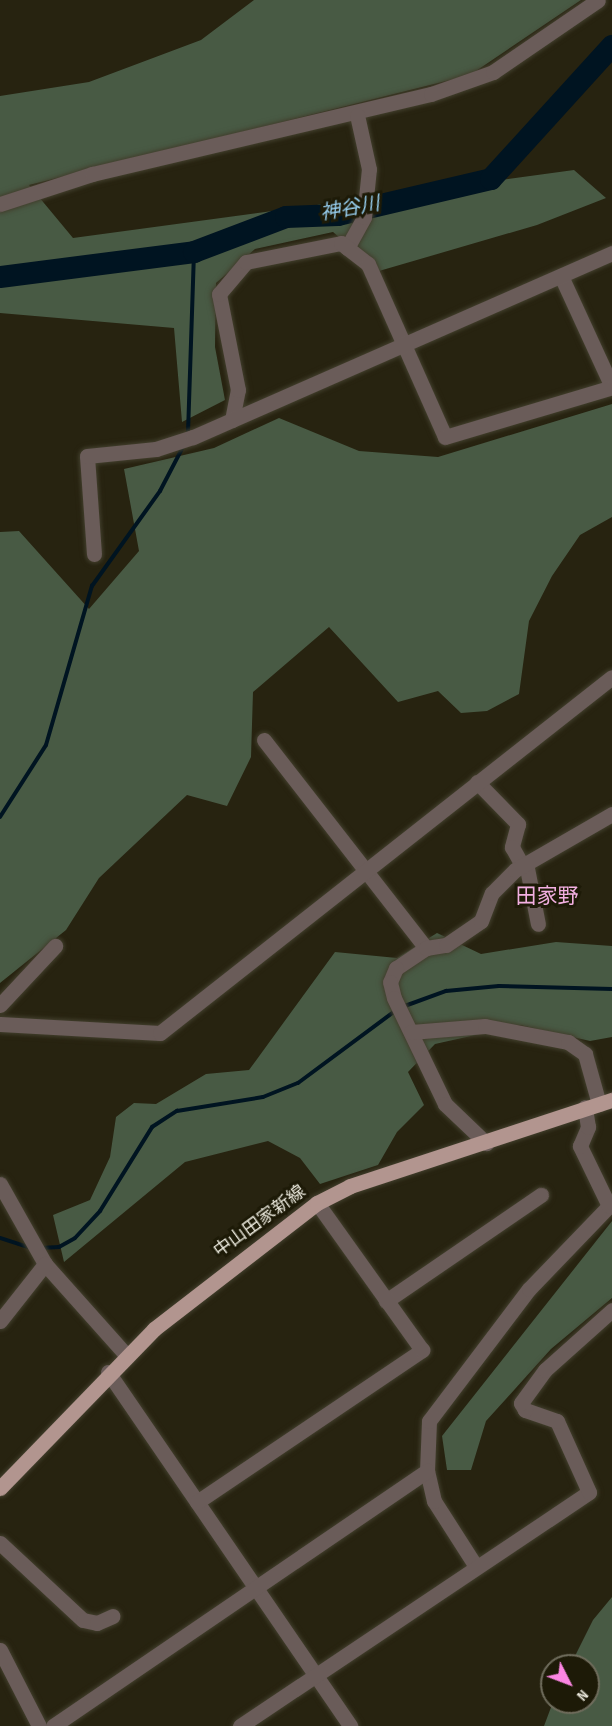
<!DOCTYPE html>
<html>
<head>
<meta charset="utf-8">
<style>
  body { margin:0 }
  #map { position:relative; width:612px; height:1726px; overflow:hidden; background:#272310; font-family:"Sofia Sans Condensed","Noto Sans JP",sans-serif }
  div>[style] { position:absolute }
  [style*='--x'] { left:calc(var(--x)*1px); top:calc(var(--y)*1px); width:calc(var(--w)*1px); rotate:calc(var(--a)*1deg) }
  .forest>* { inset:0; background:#485a44 }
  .stream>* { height:4px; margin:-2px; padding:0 2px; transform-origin:2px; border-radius:2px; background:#001421 }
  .river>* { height:22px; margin:-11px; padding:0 11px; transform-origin:11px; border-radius:11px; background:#001421 }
  .roads { filter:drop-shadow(0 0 2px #423f2d) drop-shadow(0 0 2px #423f2d) }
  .minor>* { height:15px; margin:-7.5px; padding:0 7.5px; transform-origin:7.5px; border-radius:7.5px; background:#6a5c59 }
  .major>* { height:15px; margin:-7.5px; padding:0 7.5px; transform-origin:7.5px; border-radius:7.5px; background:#b2958f }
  span { translate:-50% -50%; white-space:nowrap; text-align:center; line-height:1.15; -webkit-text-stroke:6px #1d1a07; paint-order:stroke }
  .street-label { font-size:18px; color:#eae8dc }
  .water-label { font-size:20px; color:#95ccec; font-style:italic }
  .quarter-label { font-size:21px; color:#f2afe1 }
  .north { position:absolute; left:540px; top:1654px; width:60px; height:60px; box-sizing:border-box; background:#1d1a07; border:2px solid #6f6c5c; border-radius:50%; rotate:132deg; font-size:16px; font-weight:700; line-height:24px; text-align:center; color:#eae8dc }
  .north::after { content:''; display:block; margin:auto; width:21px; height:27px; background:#fc86e3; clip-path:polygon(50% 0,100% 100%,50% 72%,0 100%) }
</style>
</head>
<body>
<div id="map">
  <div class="forest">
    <i style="clip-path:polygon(254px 0,581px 0,470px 75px,29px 185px,73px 238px,574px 170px,606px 198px,537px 225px,379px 271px,333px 232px,255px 249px,216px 283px,215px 347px,225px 400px,182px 422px,174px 328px,0 313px,0 96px,89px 82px,201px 40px)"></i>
    <i style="clip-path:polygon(612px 404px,612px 517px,580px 535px,552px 576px,529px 621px,519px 694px,487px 711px,461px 713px,438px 691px,398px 702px,329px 627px,253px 692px,251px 757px,227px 806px,187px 795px,99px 878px,66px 930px,0 983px,0 532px,19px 531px,89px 609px,139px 551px,124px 469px,214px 448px,279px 418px,359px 451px,438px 457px)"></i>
    <i style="clip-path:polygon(437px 933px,481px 954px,556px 942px,612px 946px,612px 1037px,590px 1041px,520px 1025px,435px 1044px,408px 1072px,424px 1105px,397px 1132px,378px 1165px,320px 1184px,300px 1158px,268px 1141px,185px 1162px,64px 1262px,53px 1215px,90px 1200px,110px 1157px,116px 1117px,134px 1103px,156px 1104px,206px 1074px,249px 1070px,335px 952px,397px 958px)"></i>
    <i style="clip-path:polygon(612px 1221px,612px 1298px,551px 1349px,486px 1421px,471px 1470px,447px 1470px,442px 1436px)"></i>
    <i style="clip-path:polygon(612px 1597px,612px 1726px,544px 1726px,553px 1702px,588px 1702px,588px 1666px,570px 1666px,593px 1620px)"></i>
  </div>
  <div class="stream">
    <i style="--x:188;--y:433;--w:181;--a:-88.1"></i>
    <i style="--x:0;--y:817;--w:85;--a:-57.4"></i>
    <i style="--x:46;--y:745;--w:166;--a:-73.9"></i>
    <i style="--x:92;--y:586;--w:117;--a:-54.4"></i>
    <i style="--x:160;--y:491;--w:54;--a:-62.5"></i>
    <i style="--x:402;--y:1007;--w:47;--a:-20"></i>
    <i style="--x:446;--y:991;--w:53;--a:-5.4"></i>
    <i style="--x:499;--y:986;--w:113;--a:1.5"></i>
    <i style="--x:0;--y:1238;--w:33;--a:18"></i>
    <i style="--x:41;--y:1248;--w:18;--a:-3"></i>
    <i style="--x:59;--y:1247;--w:18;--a:-29"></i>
    <i style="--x:75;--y:1238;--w:37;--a:-47"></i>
    <i style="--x:100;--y:1211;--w:99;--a:-58.2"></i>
    <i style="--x:152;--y:1127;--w:30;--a:-33"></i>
    <i style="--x:177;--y:1111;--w:87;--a:-9.2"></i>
    <i style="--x:263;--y:1097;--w:38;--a:-22"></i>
    <i style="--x:298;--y:1083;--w:121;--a:-36.6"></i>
  </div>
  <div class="river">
    <i style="--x:0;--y:277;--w:196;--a:-7.3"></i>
    <i style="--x:194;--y:252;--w:98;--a:-20.8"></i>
    <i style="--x:286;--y:217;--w:52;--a:-2.2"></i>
    <i style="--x:338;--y:215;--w:157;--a:-13.2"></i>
    <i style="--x:491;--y:179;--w:180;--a:-47.7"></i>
  </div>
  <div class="roads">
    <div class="minor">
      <i style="--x:0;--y:204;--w:97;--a:-18.1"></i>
      <i style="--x:92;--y:174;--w:348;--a:-13.3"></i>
      <i style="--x:431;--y:94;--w:66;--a:-19.5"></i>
      <i style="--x:493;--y:72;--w:127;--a:-34.4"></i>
      <i style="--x:347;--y:248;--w:35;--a:-61"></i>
      <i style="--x:364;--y:217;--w:48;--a:-84.1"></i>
      <i style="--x:369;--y:169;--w:55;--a:-102.5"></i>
      <i style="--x:561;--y:276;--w:122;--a:65.3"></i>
      <i style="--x:232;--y:420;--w:31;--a:-79"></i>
      <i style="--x:238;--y:390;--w:98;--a:-101.2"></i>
      <i style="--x:219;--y:294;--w:42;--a:-49.8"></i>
      <i style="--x:246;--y:262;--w:97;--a:-11.3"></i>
      <i style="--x:341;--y:243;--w:34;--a:38"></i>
      <i style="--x:368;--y:264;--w:189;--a:66"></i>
      <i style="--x:445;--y:437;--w:171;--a:-16.6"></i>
      <i style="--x:94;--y:554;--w:98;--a:-94.1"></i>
      <i style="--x:87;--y:456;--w:69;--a:-5.8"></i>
      <i style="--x:156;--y:449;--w:39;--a:-18"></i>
      <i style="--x:193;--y:437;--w:458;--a:-23.7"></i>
      <i style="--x:264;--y:740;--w:264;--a:52.1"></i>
      <i style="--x:426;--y:948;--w:36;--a:146"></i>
      <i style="--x:396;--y:968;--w:15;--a:113"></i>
      <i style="--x:390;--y:982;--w:16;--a:76"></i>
      <i style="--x:394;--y:998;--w:118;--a:64.3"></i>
      <i style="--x:445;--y:1104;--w:57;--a:43.6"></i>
      <i style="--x:477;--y:782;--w:59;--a:45.7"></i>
      <i style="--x:518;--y:824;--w:24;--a:105"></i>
      <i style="--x:512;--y:847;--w:21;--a:61"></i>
      <i style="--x:526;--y:863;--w:62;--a:78.9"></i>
      <i style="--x:426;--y:948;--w:20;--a:-9"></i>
      <i style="--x:446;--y:945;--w:42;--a:-34.4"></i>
      <i style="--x:481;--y:921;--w:30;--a:-69"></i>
      <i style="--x:492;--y:893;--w:33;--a:-45"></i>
      <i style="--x:515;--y:870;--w:112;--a:-30"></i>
      <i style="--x:0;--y:1005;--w:81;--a:-47"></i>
      <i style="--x:0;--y:1024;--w:160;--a:3.2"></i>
      <i style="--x:160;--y:1033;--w:575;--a:-38.22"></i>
      <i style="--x:411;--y:1032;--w:74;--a:-4.6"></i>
      <i style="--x:485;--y:1026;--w:85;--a:10.9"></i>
      <i style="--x:568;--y:1042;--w:21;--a:35"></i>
      <i style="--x:585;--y:1054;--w:52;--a:74.4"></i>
      <i style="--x:0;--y:1184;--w:92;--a:60.6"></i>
      <i style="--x:45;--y:1264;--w:122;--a:48.3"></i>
      <i style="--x:386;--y:1301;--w:188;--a:-34.4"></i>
      <i style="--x:0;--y:1321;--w:73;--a:-51.7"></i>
      <i style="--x:108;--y:1372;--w:429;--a:55.6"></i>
      <i style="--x:197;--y:1502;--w:272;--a:-34"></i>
      <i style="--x:422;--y:1350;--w:181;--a:-125.5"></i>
      <i style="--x:0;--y:1543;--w:113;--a:42.9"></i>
      <i style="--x:83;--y:1620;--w:14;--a:12"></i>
      <i style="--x:97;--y:1623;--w:17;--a:-24"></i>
      <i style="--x:475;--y:1565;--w:76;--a:-122.6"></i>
      <i style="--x:434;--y:1501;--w:31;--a:-103"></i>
      <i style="--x:427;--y:1471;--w:50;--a:-87.7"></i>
      <i style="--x:429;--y:1421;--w:166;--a:-52.9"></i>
      <i style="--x:529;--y:1289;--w:115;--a:-46.1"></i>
      <i style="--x:609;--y:1206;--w:67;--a:-115.8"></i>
      <i style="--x:580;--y:1146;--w:21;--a:-67"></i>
      <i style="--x:588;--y:1127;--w:20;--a:-99"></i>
      <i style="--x:0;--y:1650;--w:85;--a:62.8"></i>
      <i style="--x:53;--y:1726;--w:453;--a:-34.3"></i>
      <i style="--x:240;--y:1726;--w:420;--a:-33.8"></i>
      <i style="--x:589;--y:1492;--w:78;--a:-114.3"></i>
      <i style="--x:557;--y:1421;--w:34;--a:-161"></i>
      <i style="--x:525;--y:1410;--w:8;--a:-120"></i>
      <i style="--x:521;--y:1403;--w:41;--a:-54"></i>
      <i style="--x:545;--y:1370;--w:90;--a:-41.8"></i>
    </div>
    <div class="major">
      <i style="--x:0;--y:1488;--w:221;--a:-45.9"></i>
      <i style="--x:154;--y:1329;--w:206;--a:-37.7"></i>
      <i style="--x:317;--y:1203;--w:37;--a:-27"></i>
      <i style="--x:350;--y:1186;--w:276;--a:-18.2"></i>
    </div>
  </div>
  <div class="street-label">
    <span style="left:260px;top:1222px;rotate:-36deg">中山田家新線</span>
  </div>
  <div class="water-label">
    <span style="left:350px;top:209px;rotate:-10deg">神谷川</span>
  </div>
  <div class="quarter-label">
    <span style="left:547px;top:897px">田家野</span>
  </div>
  <div class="north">N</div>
</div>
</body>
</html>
